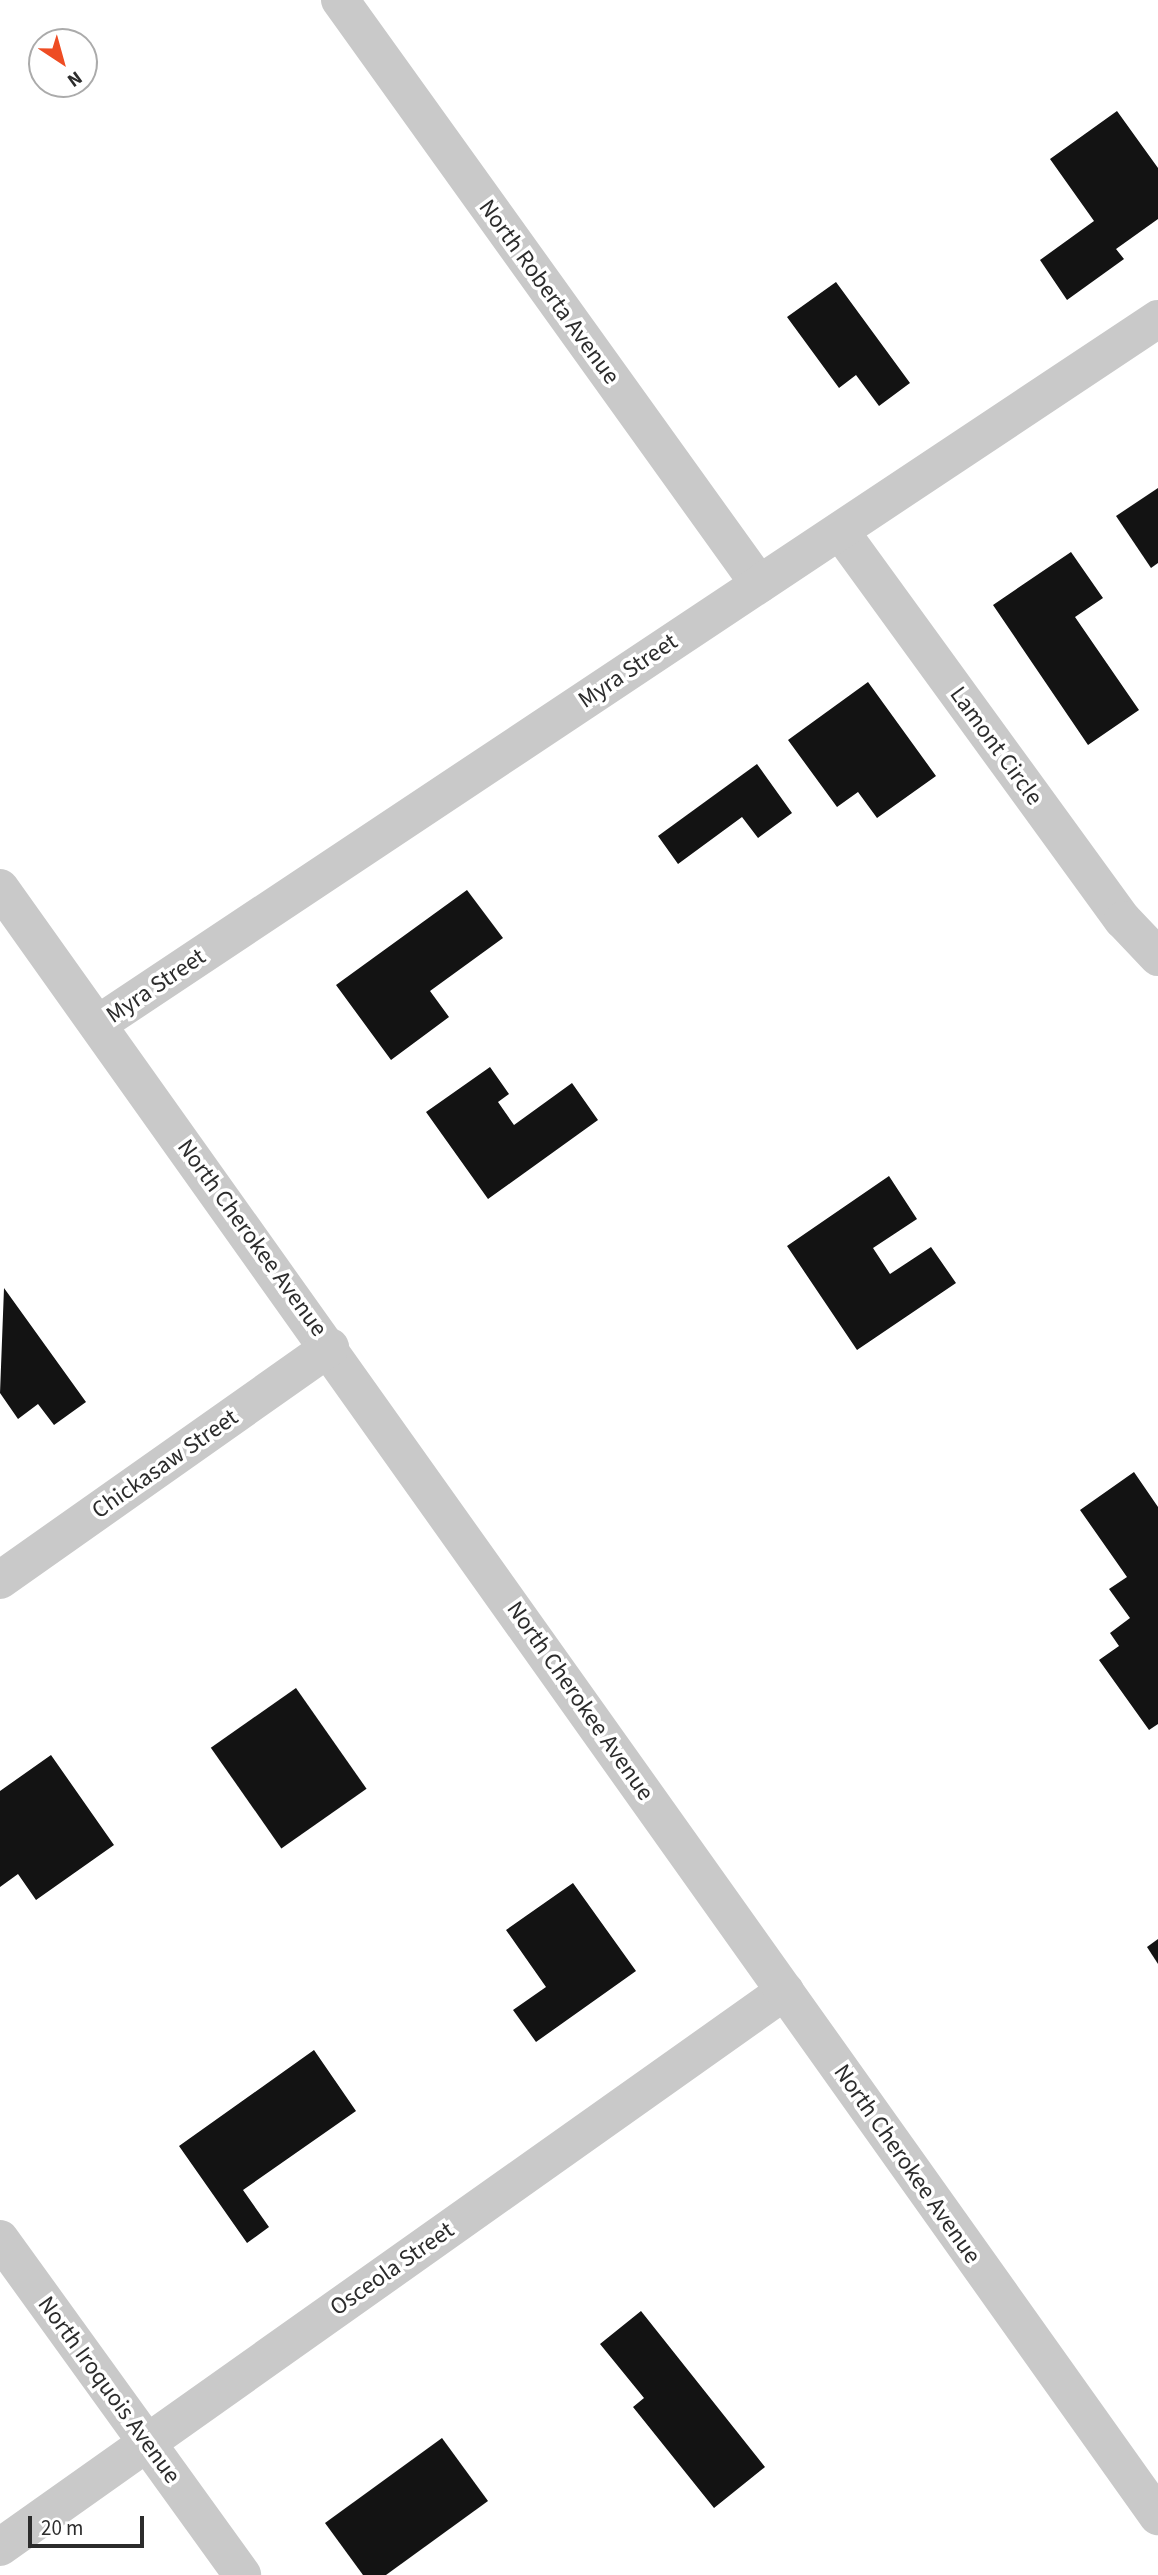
<!DOCTYPE html>
<html>
<head>
<meta charset="utf-8">
<style>
  body { margin:0 }
  #map { position:relative; width:1158px; height:2575px; overflow:hidden; background:#fff; font-family:"Source Sans 3",sans-serif }
  div>[style] { position:absolute }
  [style*='--x'] { left:calc(var(--x)*1px); top:calc(var(--y)*1px); width:calc(var(--w)*1px); rotate:calc(var(--a)*1deg) }
  .building>* { inset:0; background:#131313; transform-origin:0 0 }
  .minor>* { height:38px; margin:-19px; padding:0 19px; transform-origin:19px; border-radius:19px; background:#c9c9c9 }
  .tertiary>* { height:38px; margin:-19px; padding:0 19px; transform-origin:19px; border-radius:19px; background:#c9c9c9 }
  span { translate:-50% -50%; white-space:nowrap; text-align:center; line-height:1.15; -webkit-text-stroke:7px #fff; paint-order:stroke }
  .street-label { font-size:24px; color:#2c2c2c }
  .north { position:absolute; left:28px; top:28px; width:70px; height:70px; box-sizing:border-box; background:#fff; border:2px solid #ababab; border-radius:50%; rotate:144deg; font-size:19px; font-weight:700; line-height:28px; text-align:center; color:#2c2c2c }
  .north::after { content:''; display:block; margin:auto; width:24px; height:32px; background:#ee4c23; clip-path:polygon(50% 0,100% 100%,50% 72%,0 100%) }
  .scale { position:absolute; left:28px; top:2516px; width:116px; height:32px; box-sizing:border-box; border:4px solid #2c2c2c; border-top:0; padding-left:9px; font-size:21px; line-height:24px; white-space:nowrap; color:#2c2c2c; -webkit-text-stroke:5px #fff; paint-order:stroke }
</style>
</head>
<body>
<div id="map">
  <div class="building">
    <i style="clip-path:polygon(1117px 111px,1158px 168px,1158px 219px,1116px 249px,1124px 259px,1067px 300px,1040px 260px,1094px 221px,1050px 159px)"></i>
    <i style="clip-path:polygon(836px 282px,910px 383px,879px 406px,856px 375px,839px 388px,787px 317px)"></i>
    <i style="clip-path:polygon(1158px 488px,1158px 563px,1151px 568px,1116px 516px)"></i>
    <i style="clip-path:polygon(1071px 552px,1103px 598px,1075px 617px,1139px 710px,1088px 745px,993px 605px)"></i>
    <i style="clip-path:polygon(868px 682px,936px 776px,877px 818px,858px 792px,837px 807px,788px 740px)"></i>
    <i style="clip-path:polygon(757px 764px,792px 813px,758px 838px,742px 817px,678px 864px,658px 836px)"></i>
    <i style="clip-path:polygon(467px 890px,503px 938px,430px 991px,449px 1017px,391px 1060px,336px 985px)"></i>
    <i style="clip-path:polygon(490px 1067px,509px 1094px,498px 1102px,514px 1125px,572px 1083px,598px 1120px,488px 1199px,426px 1112px)"></i>
    <i style="clip-path:polygon(889px 1176px,917px 1219px,873px 1248px,890px 1274px,931px 1247px,956px 1283px,857px 1350px,787px 1246px)"></i>
    <i style="clip-path:polygon(4px 1288px,86px 1402px,54px 1425px,38px 1404px,18px 1419px,0 1393px)"></i>
    <i style="clip-path:polygon(1134px 1472px,1158px 1507px,1158px 1724px,1149px 1730px,1099px 1660px,1119px 1646px,1110px 1633px,1130px 1618px,1109px 1589px,1127px 1577px,1080px 1510px)"></i>
    <i style="left:296px;top:1688px;width:123px;height:104px;rotate:55deg"></i>
    <i style="clip-path:polygon(51px 1755px,114px 1845px,36px 1900px,18px 1874px,0 1887px,0 1791px)"></i>
    <i style="clip-path:polygon(573px 1883px,636px 1971px,536px 2042px,513px 2010px,546px 1987px,506px 1930px)"></i>
    <i style="clip-path:polygon(1158px 1939px,1158px 1964px,1147px 1947px)"></i>
    <i style="clip-path:polygon(314px 2050px,356px 2111px,243px 2190px,269px 2227px,247px 2243px,179px 2146px)"></i>
    <i style="clip-path:polygon(641px 2311px,765px 2467px,714px 2508px,633px 2407px,644px 2398px,600px 2344px)"></i>
    <i style="clip-path:polygon(442px 2438px,488px 2501px,386px 2575px,363px 2575px,325px 2523px)"></i>
  </div>
  <div class="minor">
    <i style="--x:340;--y:0;--w:719;--a:54.34"></i>
    <i style="--x:840;--y:531;--w:481;--a:54"></i>
    <i style="--x:1123;--y:920;--w:51;--a:46.6"></i>
    <i style="--x:98;--y:1024;--w:1273;--a:-33.63"></i>
    <i style="--x:0;--y:2239;--w:414;--a:54.2"></i>
    <i style="--x:0;--y:2547;--w:962;--a:-35.31"></i>
  </div>
  <div class="tertiary">
    <i style="--x:0;--y:888;--w:1998;--a:54.58"></i>
    <i style="--x:0;--y:1580;--w:404;--a:-35.2"></i>
  </div>
  <div class="street-label">
    <span style="left:549px;top:292px;rotate:54deg">North Roberta Avenue</span>
    <span style="left:628px;top:671px;rotate:-34deg">Myra Street</span>
    <span style="left:996px;top:746px;rotate:54deg">Lamont Circle</span>
    <span style="left:156px;top:986px;rotate:-34deg">Myra Street</span>
    <span style="left:252px;top:1238px;rotate:54deg">North Cherokee Avenue</span>
    <span style="left:165px;top:1464px;rotate:-35deg">Chickasaw Street</span>
    <span style="left:580px;top:1701px;rotate:55deg">North Cherokee Avenue</span>
    <span style="left:907px;top:2164px;rotate:55deg">North Cherokee Avenue</span>
    <span style="left:392px;top:2269px;rotate:-35deg">Osceola Street</span>
    <span style="left:109px;top:2390px;rotate:54deg">North Iroquois Avenue</span>
  </div>
  <div class="north">N</div>
  <div class="scale">20 m</div>
</div>
</body>
</html>
